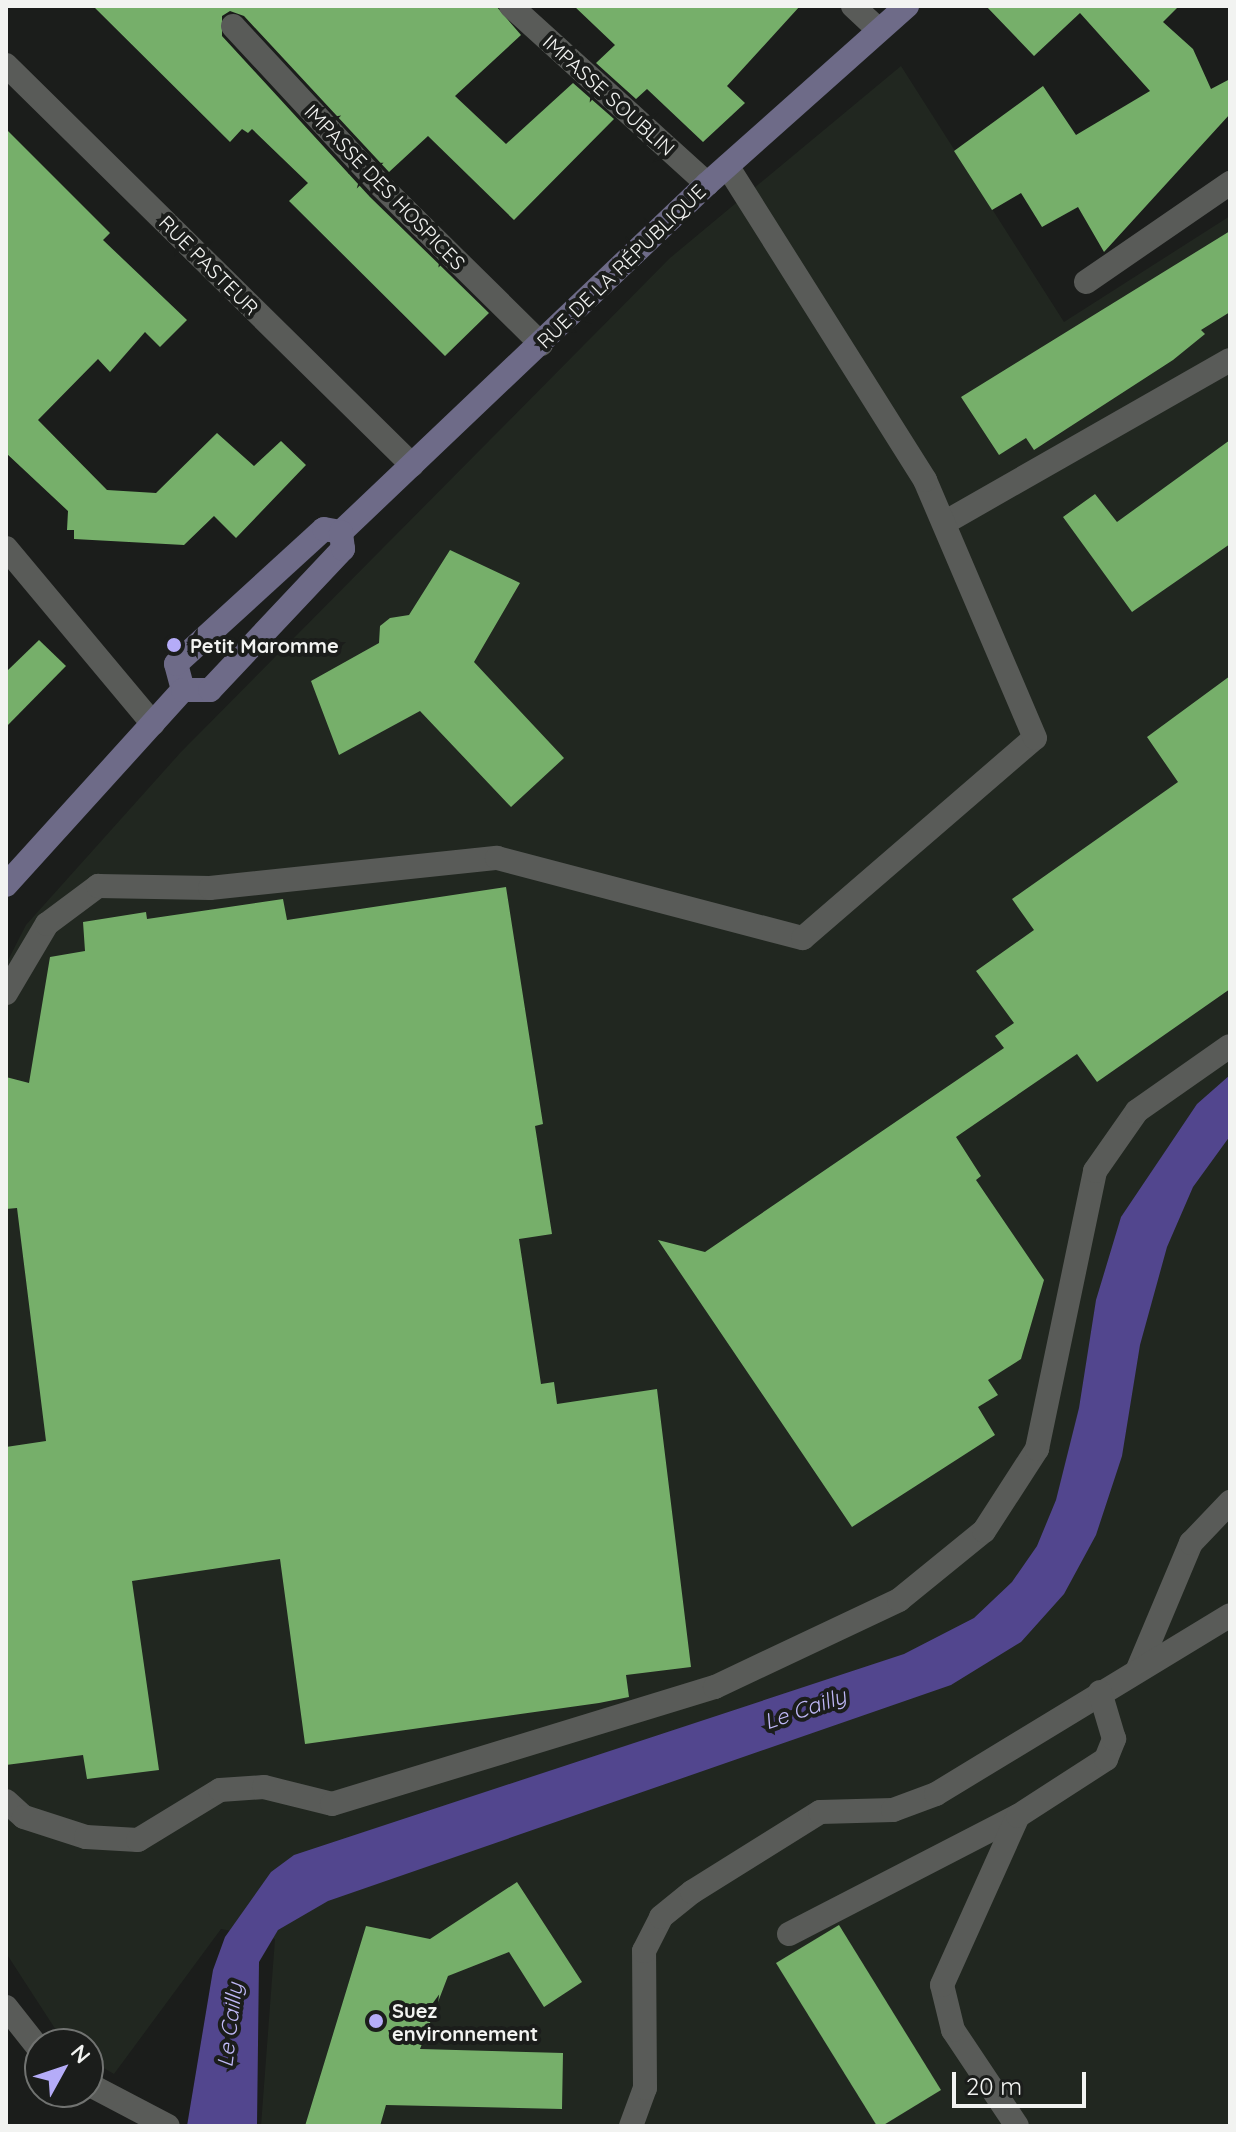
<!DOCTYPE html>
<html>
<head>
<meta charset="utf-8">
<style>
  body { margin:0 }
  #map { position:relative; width:1236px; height:2132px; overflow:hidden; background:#1b1d1b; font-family:Quicksand,sans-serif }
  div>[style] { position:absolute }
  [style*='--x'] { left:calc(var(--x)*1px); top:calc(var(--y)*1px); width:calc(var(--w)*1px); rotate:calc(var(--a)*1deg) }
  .built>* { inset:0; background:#212720 }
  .water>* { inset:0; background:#52468e }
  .building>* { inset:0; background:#76af6a }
  .lane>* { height:24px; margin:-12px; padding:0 12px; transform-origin:12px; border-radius:12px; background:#595b58 }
  .street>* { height:24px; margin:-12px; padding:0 12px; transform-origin:12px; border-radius:12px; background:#595b58 }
  .secondary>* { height:24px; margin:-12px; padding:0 12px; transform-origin:12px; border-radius:12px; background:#6e6b88 }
  .dots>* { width:22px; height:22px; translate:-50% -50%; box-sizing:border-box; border:4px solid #1b1d1b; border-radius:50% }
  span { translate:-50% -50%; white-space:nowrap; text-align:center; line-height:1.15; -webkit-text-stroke:8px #1b1d1b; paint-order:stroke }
  .street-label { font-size:20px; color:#f2f3f1 }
  .poi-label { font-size:20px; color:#f2f3f1; font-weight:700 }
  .left { translate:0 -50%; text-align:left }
  .water-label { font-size:22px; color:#bfb8f6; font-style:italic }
  .frame { position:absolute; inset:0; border:8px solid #f2f3f1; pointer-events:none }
  .north { position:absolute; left:24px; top:2028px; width:80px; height:80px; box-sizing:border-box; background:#1b1d1b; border:2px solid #717371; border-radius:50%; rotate:50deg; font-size:22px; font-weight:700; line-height:32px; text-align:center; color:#f2f3f1 }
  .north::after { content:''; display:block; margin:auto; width:28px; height:36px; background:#b5acf8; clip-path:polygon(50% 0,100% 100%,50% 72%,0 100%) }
  .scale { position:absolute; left:952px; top:2072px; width:134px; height:36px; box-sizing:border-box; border:4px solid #f2f3f1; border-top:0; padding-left:10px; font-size:24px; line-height:28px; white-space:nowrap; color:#f2f3f1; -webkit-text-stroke:6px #1b1d1b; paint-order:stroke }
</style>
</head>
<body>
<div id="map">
  <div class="built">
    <i style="clip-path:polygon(901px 66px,1064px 322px,1230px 216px,1230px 2126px,261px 2126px,275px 1939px,221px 1929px,114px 2074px,88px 2059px,88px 2044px,65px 2044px,6px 1953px,6px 964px,26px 925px,181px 752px,670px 258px)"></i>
  </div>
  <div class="water">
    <i style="clip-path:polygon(1230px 1075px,1230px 1136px,1193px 1187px,1167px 1247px,1140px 1345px,1122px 1456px,1096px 1535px,1064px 1594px,1021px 1642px,951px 1685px,328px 1901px,278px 1930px,259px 1962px,257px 2126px,187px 2126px,213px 1970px,225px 1937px,271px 1872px,294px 1855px,904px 1654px,974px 1618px,1012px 1582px,1037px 1546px,1056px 1500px,1079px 1408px,1096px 1300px,1121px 1217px,1197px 1104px)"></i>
  </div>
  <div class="building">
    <i style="clip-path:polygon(93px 6px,496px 6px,521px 35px,455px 96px,506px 144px,573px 83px,614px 119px,514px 220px,428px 136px,389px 172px,244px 16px,230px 11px,222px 16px,222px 36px,370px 197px,489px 313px,445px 356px,289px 201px,308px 183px,252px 129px,248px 133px,242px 129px,230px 142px)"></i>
    <i style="clip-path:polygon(574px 6px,800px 6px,727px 86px,745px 103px,703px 142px,647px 89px,636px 99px,596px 63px,615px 45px)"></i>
    <i style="clip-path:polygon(986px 6px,1179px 6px,1163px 22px,1193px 49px,1211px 89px,1230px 79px,1230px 114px,1104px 252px,1078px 207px,1042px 227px,1021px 193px,992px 210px,954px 151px,1043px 86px,1076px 135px,1150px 91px,1080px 13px,1034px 56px)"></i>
    <i style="clip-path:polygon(6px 129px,110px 233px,103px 240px,187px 320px,160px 347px,145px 332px,110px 372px,98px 359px,38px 420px,107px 490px,156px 493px,217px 433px,254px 466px,281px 441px,306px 465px,236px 538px,214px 516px,184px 545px,74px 539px,74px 530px,67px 530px,68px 511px,6px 453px)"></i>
    <i style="clip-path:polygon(1230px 231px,1230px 312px,1201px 330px,1205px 334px,1173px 360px,1034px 450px,1026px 438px,999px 455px,961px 397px)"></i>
    <i style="clip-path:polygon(1230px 440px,1230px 544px,1132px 612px,1063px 517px,1095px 494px,1117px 522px)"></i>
    <i style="clip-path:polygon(450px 550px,520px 583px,474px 662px,564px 758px,511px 807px,420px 711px,339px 755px,311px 681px,379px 643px,380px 626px,390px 618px,409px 615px)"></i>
    <i style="clip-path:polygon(39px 640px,66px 666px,6px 727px,6px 672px)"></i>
    <i style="clip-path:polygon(1230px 676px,1230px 989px,1097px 1082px,1077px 1054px,956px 1137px,981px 1176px,976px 1180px,1044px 1280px,1021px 1359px,988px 1380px,998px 1395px,978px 1407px,995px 1435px,852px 1527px,658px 1240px,705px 1252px,1004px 1048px,995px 1036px,1014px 1023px,976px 971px,1034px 930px,1012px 899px,1178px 782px,1147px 737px)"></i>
    <i style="clip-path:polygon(506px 887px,543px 1124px,535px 1126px,552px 1234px,519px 1239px,541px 1384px,554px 1382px,557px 1404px,657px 1389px,691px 1667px,626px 1675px,629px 1697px,599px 1703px,305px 1744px,280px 1559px,132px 1581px,159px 1770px,87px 1779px,83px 1755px,6px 1765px,6px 1447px,46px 1441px,17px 1208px,6px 1209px,6px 1077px,29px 1083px,50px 957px,85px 951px,83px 922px,146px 912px,147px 919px,283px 899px,287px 920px)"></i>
    <i style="clip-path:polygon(517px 1882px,582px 1982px,544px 2007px,509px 1952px,448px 1976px,420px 2049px,563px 2053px,562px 2109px,386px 2105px,380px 2126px,305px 2126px,366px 1926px,430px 1939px)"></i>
    <i style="clip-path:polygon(839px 1925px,941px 2090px,882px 2126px,877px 2126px,776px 1963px)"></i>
  </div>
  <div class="lane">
    <i style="--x:1086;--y:282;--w:175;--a:-34.5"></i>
    <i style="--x:944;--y:523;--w:329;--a:-29.7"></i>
    <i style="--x:6;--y:993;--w:80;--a:-59.3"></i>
    <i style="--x:47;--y:924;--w:64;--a:-36.7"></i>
    <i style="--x:98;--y:886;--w:112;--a:1"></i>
    <i style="--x:210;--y:888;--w:289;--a:-6"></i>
    <i style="--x:497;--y:858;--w:316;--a:14.7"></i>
    <i style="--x:803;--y:938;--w:306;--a:-40.8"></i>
    <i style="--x:1035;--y:738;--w:280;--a:-113.1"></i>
    <i style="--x:925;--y:480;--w:371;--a:-122.2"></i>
    <i style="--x:1138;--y:1669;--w:137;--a:-67.2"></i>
    <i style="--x:1191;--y:1543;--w:57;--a:-46.4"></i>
    <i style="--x:6;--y:1801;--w:24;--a:42"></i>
    <i style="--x:24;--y:1817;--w:65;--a:17.9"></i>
    <i style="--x:86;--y:1837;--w:52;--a:3.3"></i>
    <i style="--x:138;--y:1840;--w:96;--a:-31.4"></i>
    <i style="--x:220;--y:1790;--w:44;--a:-3.9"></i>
    <i style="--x:264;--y:1787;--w:70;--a:14"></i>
    <i style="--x:332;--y:1804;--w:400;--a:-17"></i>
    <i style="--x:715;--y:1687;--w:204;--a:-25.3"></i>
    <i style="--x:899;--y:1600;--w:109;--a:-39.1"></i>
    <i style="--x:984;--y:1531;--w:98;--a:-57.1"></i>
    <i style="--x:1037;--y:1449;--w:284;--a:-78.2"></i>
    <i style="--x:1095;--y:1171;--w:73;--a:-55"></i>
    <i style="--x:1137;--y:1111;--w:113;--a:-35"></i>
    <i style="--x:789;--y:1934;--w:258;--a:-27.3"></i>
    <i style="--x:631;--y:2126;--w:40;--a:-69.8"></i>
    <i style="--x:645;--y:2088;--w:137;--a:-90.4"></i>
    <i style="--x:644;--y:1951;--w:38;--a:-63"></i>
    <i style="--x:661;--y:1917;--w:40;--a:-39"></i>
    <i style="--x:692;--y:1892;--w:151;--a:-32"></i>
    <i style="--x:820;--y:1812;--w:73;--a:-1.6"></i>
    <i style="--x:893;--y:1810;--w:46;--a:-20.4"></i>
    <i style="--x:936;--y:1794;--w:344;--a:-31.3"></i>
    <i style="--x:1017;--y:2126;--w:115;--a:-123.7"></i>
    <i style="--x:953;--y:2030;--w:46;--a:-103.7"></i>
    <i style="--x:942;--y:1985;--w:185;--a:-65.8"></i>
    <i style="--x:1018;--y:1816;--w:105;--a:-32.9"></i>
    <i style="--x:1106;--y:1759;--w:22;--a:-68"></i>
    <i style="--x:1114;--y:1739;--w:49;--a:-106.6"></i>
  </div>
  <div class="street">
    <i style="--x:511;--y:6;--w:265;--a:42.2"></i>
    <i style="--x:853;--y:6;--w:35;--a:43"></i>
    <i style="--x:233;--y:26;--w:218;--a:47.2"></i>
    <i style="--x:381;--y:186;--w:225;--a:44.6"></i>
    <i style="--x:6;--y:65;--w:570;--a:44.57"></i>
    <i style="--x:6;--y:548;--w:229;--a:50.1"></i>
    <i style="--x:6;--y:2007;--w:55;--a:51.7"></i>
    <i style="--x:88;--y:2084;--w:90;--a:27.7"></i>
  </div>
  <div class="secondary">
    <i style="--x:341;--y:532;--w:505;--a:-43.56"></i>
    <i style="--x:707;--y:184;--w:268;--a:-41.7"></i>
    <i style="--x:183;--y:690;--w:27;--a:-105"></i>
    <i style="--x:176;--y:664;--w:200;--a:-42.4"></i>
    <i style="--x:324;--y:529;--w:17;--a:10"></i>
    <i style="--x:6;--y:885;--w:263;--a:-47.8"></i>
    <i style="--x:183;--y:690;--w:27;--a:0"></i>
    <i style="--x:210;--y:690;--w:194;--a:-46.7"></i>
    <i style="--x:343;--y:549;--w:17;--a:-97"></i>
  </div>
  <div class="dots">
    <i style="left:174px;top:645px;background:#b5acf8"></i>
    <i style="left:376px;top:2021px;background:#b5acf8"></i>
  </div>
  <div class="street-label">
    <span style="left:609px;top:95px;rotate:42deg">IMPASSE SOUBLIN</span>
    <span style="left:385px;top:187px;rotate:46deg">IMPASSE DES HOSPICES</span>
    <span style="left:209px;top:265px;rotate:45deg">RUE PASTEUR</span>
    <span style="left:621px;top:266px;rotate:-44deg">RUE DE LA RÉPUBLIQUE</span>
  </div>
  <div class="poi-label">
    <span class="left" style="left:190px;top:645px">Petit Maromme</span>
    <span class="left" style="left:392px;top:2022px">Suez<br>environnement</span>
  </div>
  <div class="water-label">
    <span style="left:805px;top:1709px;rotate:-19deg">Le Cailly</span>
    <span style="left:230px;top:2025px;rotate:-83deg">Le Cailly</span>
  </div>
  <div class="frame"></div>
  <div class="north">N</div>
  <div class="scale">20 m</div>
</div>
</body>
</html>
